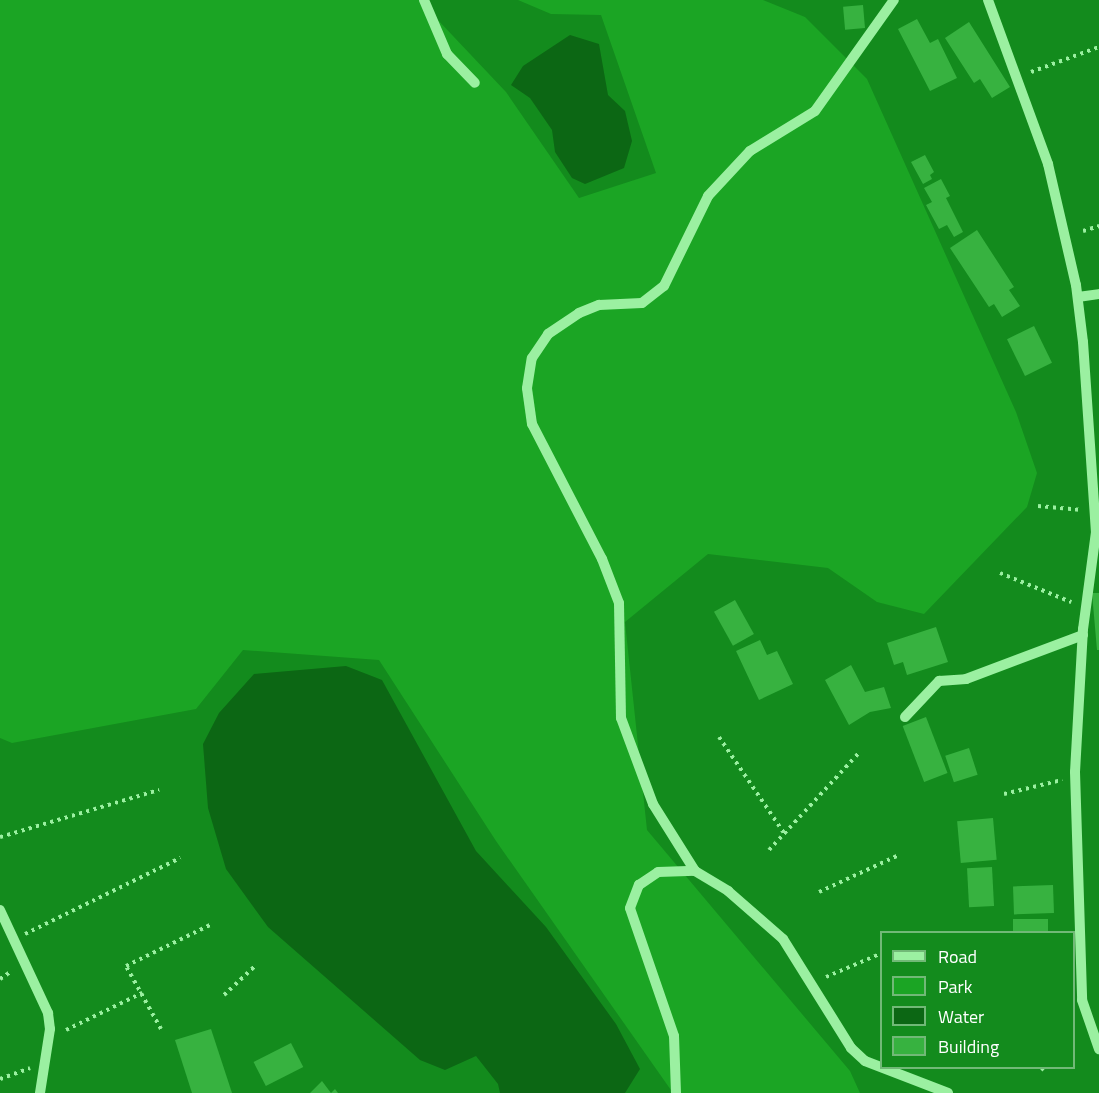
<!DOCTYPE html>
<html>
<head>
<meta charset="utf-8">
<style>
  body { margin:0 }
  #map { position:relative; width:1099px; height:1093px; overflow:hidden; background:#138b1d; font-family:"Titillium Web",sans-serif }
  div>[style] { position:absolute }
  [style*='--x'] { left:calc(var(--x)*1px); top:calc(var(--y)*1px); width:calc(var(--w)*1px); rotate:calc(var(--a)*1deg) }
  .green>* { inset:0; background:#1ba524 }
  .water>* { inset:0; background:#0c6714 }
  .building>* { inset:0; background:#37b240; transform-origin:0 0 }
  .path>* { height:4px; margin-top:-2px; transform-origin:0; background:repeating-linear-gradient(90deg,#9bf0a1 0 3px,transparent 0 7.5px) }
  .minor>* { height:10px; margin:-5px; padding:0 5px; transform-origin:5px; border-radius:5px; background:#9bf0a1 }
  span { translate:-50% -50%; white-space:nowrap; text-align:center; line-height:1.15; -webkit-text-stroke:6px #138b1d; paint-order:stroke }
  .legend { position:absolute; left:880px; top:931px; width:195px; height:138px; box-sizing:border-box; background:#138b1d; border:2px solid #71b977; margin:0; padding:8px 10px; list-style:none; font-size:18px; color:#fff }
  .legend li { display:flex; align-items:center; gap:12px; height:30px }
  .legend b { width:30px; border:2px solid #71b977 }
</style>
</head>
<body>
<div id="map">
  <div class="green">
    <i style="clip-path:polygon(0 0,419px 0,506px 92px,579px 198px,656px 173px,601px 15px,551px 14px,518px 0,763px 0,805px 17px,867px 79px,1016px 412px,1037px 473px,1027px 507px,924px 614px,877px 602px,828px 568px,708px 554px,625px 622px,647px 830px,850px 1071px,860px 1093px,673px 1093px,496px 841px,379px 660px,243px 650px,196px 709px,12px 743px,0 738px)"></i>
  </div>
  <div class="water">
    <i style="clip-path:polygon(570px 35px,599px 44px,608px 95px,625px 111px,632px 141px,624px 168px,585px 184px,572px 178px,555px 152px,552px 130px,530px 98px,511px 85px,523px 66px)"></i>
    <i style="clip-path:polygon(346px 666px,382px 680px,476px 851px,546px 927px,616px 1024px,640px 1069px,625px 1093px,500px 1093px,498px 1084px,476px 1056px,445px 1070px,420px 1060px,268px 927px,226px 869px,208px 808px,203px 744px,219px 713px,254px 674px)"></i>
  </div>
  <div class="building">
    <i style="left:863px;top:5px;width:23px;height:20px;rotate:85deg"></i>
    <i style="clip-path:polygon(917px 19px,930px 43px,938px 39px,957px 78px,930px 91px,898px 29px)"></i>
    <i style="clip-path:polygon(969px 22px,1010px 87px,992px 98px,980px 79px,974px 83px,945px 38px)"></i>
    <i style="clip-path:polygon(925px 155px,934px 172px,930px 175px,932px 179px,923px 184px,911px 162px)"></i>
    <i style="clip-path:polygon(941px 179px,950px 196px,946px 198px,963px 232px,954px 237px,947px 225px,939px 229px,926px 205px,932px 202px,924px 188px)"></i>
    <i style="clip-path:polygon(977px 230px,1014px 287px,1009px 290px,1020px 306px,1002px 317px,994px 304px,989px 307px,950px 248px)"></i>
    <i style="left:1034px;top:326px;width:41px;height:30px;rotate:64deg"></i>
    <i style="clip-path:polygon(1092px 593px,1099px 593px,1099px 650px,1097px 650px)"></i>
    <i style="left:735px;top:600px;width:39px;height:24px;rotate:61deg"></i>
    <i style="clip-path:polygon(936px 627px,948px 662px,907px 675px,903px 662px,894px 665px,887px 643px)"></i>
    <i style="clip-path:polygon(760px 640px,767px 655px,777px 651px,793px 684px,759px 700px,736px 651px)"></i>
    <i style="clip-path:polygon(851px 665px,865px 692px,884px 687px,891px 708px,870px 712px,849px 725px,825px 680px)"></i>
    <i style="left:926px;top:717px;width:60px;height:25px;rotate:69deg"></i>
    <i style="left:969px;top:748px;width:28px;height:25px;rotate:72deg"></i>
    <i style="left:993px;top:818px;width:42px;height:36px;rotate:85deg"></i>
    <i style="left:992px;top:867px;width:39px;height:25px;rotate:87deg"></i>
    <i style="left:1053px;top:885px;width:28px;height:40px;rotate:88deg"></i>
    <i style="left:1048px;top:919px;width:13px;height:35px;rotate:90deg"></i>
    <i style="clip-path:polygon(211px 1029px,232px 1093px,192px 1093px,175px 1040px)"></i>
    <i style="left:291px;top:1043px;width:27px;height:42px;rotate:63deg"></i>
    <i style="clip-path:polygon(322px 1081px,331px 1093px,335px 1089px,338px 1093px,310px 1093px)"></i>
  </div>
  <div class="path">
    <i style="--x:1031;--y:72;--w:72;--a:-20.2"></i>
    <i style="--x:1083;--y:231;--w:17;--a:-17"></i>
    <i style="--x:1038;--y:506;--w:44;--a:5.2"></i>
    <i style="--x:1000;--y:573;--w:77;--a:22.2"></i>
    <i style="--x:719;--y:737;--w:116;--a:55.9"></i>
    <i style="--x:1004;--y:794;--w:60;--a:-13.6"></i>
    <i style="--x:0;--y:837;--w:166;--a:-16.5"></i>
    <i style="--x:769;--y:850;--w:131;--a:-47.2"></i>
    <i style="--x:819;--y:892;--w:86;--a:-24.8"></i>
    <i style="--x:25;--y:934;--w:173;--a:-26.1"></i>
    <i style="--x:826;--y:977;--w:61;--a:-23.2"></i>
    <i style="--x:0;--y:979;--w:14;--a:-34"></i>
    <i style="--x:224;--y:995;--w:41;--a:-43"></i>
    <i style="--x:161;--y:1029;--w:72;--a:-119.1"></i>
    <i style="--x:126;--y:966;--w:96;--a:-26"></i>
    <i style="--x:66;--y:1030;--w:85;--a:-26"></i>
    <i style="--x:1041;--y:1070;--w:3;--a:-45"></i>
    <i style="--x:0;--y:1079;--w:32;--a:-20"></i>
  </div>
  <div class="minor">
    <i style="--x:424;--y:0;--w:59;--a:66.9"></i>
    <i style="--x:447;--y:54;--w:40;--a:46"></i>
    <i style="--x:988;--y:0;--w:175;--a:69.9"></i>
    <i style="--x:1048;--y:164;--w:124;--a:77"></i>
    <i style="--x:1076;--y:285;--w:57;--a:83"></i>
    <i style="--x:1083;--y:342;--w:190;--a:86.1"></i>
    <i style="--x:1096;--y:532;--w:98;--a:97.6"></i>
    <i style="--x:1083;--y:629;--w:143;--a:93.2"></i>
    <i style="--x:1075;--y:772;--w:228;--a:88.2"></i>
    <i style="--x:1082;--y:1000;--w:52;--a:70.9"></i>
    <i style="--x:1078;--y:297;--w:21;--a:-8"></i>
    <i style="--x:905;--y:717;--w:50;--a:-46.6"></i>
    <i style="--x:939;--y:681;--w:27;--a:-4"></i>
    <i style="--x:966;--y:679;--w:125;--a:-20.6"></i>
    <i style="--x:695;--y:871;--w:79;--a:-122.1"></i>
    <i style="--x:653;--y:804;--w:92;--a:-110.4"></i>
    <i style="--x:621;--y:718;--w:115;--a:-91"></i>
    <i style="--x:619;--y:603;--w:47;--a:-111.1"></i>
    <i style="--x:602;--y:559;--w:152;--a:-117.4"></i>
    <i style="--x:532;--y:424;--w:36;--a:-98"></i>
    <i style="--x:527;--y:388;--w:30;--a:-81"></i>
    <i style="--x:532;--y:358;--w:29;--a:-56"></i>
    <i style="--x:548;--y:334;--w:37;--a:-34"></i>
    <i style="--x:579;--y:313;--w:22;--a:-22"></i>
    <i style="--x:599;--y:305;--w:43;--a:-2.7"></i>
    <i style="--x:642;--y:303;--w:28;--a:-38"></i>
    <i style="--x:664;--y:286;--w:100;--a:-63.9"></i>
    <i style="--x:708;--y:196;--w:62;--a:-47"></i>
    <i style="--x:750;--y:151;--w:76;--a:-31.6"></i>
    <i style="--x:815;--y:111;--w:136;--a:-54.6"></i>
    <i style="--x:0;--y:910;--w:114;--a:65"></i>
    <i style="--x:48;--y:1013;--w:16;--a:83"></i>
    <i style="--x:50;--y:1029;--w:65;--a:98.9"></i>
    <i style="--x:676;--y:1093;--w:57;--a:-92"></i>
    <i style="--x:674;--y:1036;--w:135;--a:-109"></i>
    <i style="--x:630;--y:908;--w:25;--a:-69"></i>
    <i style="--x:639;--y:885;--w:23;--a:-34"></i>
    <i style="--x:658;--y:872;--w:37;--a:-2"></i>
    <i style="--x:695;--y:871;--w:39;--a:31"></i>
    <i style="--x:728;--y:891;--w:73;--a:41.1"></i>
    <i style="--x:783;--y:939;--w:128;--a:58"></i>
    <i style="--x:851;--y:1048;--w:19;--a:43"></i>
    <i style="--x:865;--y:1061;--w:89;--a:21.1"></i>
  </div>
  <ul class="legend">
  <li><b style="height:8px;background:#9bf0a1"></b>Road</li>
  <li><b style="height:16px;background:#1ba524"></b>Park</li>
  <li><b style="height:16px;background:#0c6714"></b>Water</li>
  <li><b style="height:16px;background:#37b240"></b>Building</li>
  </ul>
</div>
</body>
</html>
